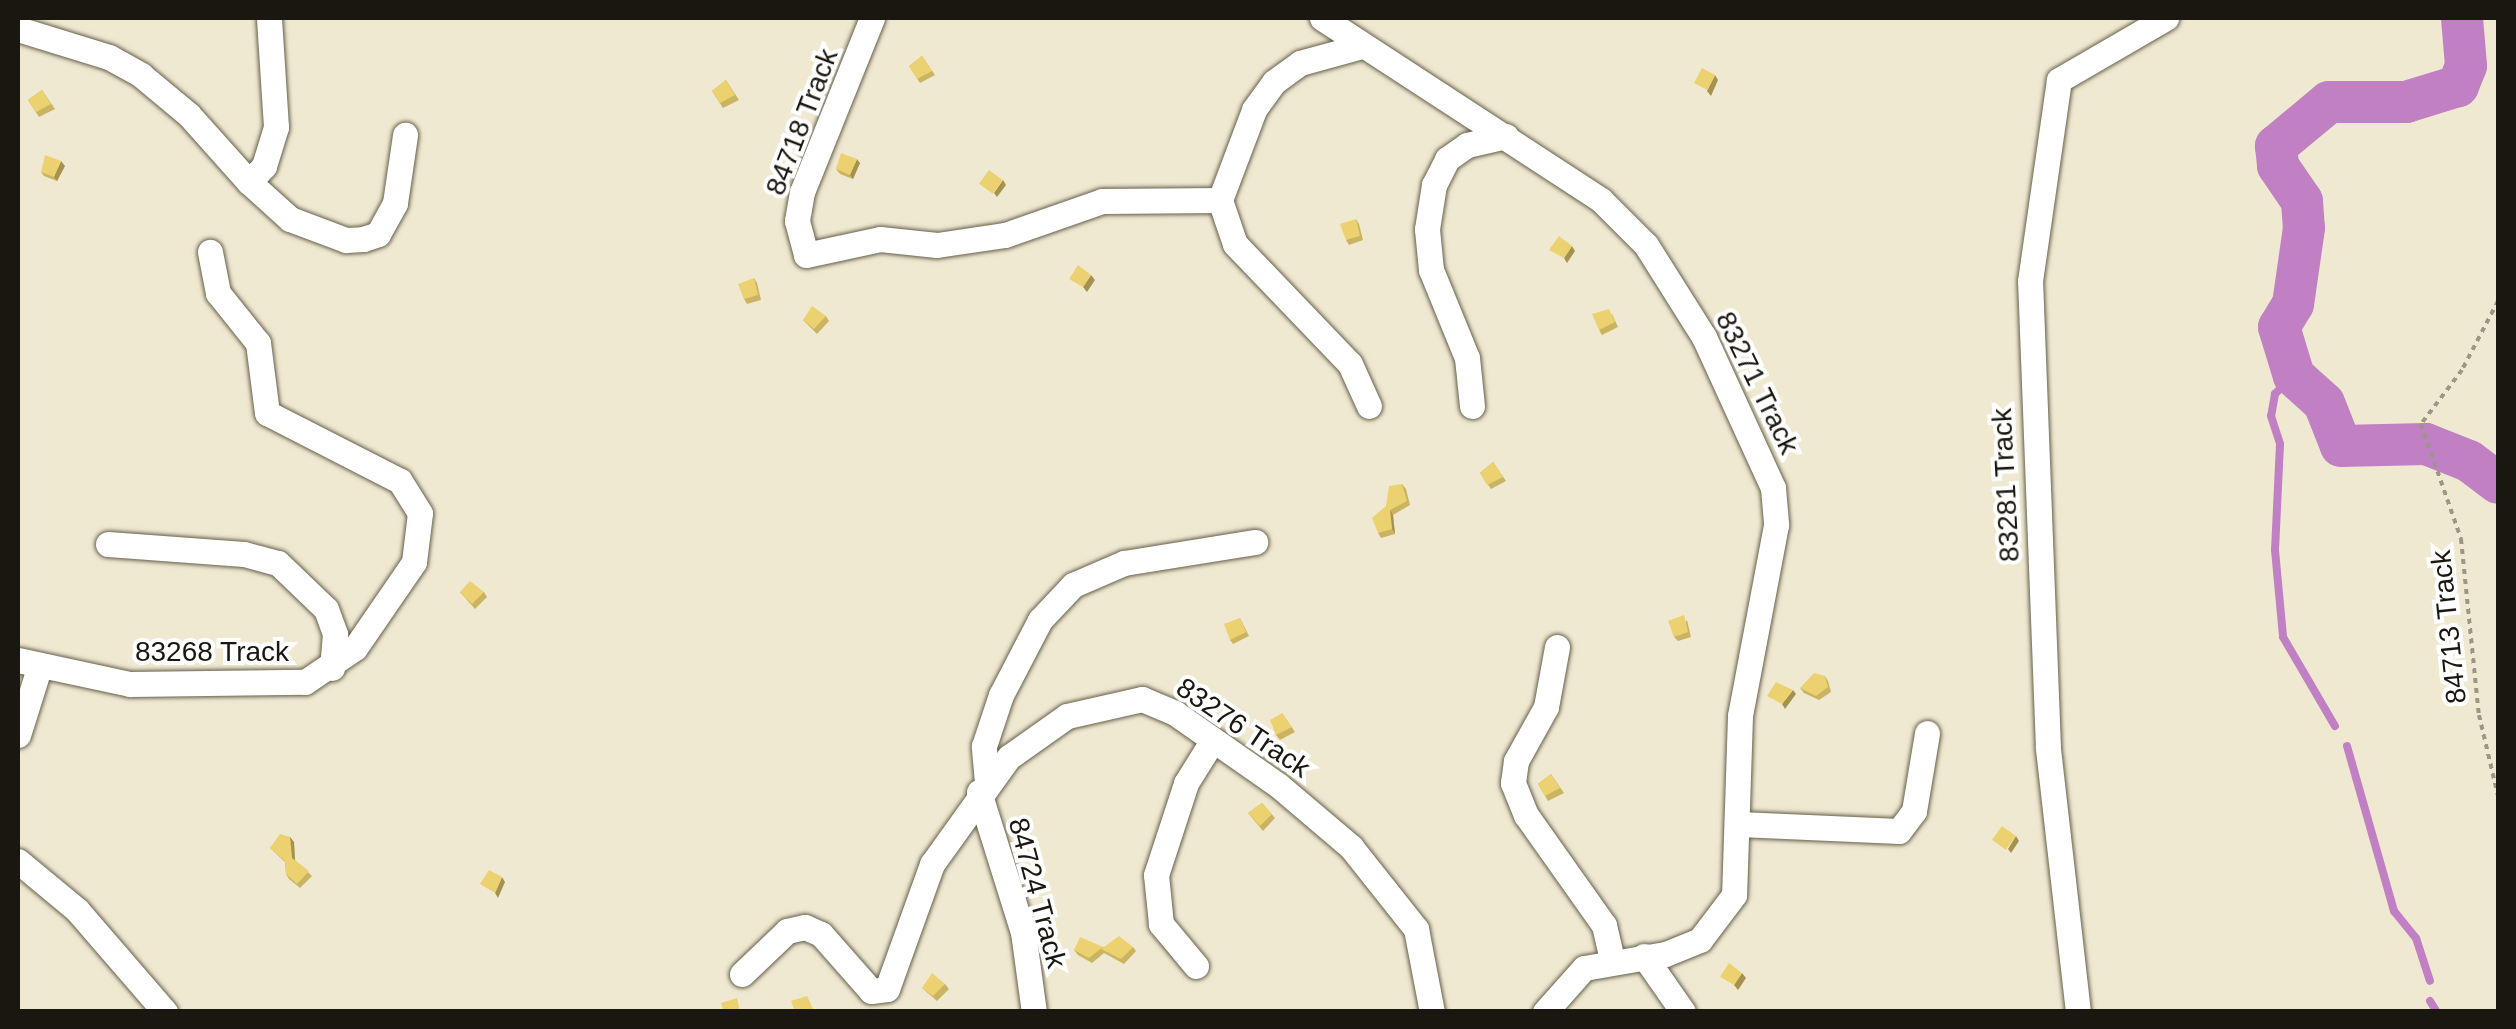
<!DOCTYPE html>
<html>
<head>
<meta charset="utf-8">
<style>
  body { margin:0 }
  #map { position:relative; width:2516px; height:1029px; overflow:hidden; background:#f0e9d2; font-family:Helvetica,sans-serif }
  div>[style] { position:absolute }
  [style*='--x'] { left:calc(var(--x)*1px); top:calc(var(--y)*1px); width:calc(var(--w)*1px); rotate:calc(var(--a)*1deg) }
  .stream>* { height:8px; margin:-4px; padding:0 4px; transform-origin:4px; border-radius:4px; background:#c080c3 }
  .river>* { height:42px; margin:-21px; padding:0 21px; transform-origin:21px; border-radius:21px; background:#c080c3 }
  .path>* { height:4px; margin-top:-2px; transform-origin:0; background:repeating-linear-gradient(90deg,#9b9685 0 5px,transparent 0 10px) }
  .roads { filter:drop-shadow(0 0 2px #655f4b) drop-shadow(0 0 2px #655f4b) }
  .minor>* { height:25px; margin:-12.5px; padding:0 12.5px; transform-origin:12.5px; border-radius:12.5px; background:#fff }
  .wall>* { inset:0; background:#cbb461 }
  .shaded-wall>* { inset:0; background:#a5924f }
  .building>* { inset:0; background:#ecd171; transform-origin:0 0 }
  span { translate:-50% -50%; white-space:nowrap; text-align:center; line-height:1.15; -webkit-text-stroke:8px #fff; paint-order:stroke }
  .street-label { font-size:28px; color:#19170f }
  .frame { position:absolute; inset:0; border:20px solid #19170f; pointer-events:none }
</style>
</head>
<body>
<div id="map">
  <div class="stream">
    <i style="--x:2294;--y:376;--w:26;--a:137"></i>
    <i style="--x:2275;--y:394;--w:22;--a:100"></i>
    <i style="--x:2271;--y:416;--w:29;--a:72"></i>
    <i style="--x:2280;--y:444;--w:106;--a:92.7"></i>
    <i style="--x:2275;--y:550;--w:87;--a:84.7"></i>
    <i style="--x:2283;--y:637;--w:103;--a:59.7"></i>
    <i style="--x:2347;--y:746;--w:172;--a:74.1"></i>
    <i style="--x:2394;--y:911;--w:35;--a:51"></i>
    <i style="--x:2416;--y:938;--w:45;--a:72"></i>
    <i style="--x:2430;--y:1001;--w:13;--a:58"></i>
  </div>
  <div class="river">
    <i style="--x:2462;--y:18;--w:48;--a:85.2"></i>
    <i style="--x:2466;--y:66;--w:22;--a:112"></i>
    <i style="--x:2458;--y:86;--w:54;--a:162.9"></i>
    <i style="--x:2406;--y:102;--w:77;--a:180"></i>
    <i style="--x:2329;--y:102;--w:69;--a:140.3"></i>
    <i style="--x:2276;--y:146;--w:20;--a:84"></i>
    <i style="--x:2278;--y:166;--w:42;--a:55.6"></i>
    <i style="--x:2302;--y:201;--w:27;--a:86"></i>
    <i style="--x:2304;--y:228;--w:77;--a:98.2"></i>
    <i style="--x:2293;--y:304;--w:27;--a:121"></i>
    <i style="--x:2279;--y:327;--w:51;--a:73"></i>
    <i style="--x:2294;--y:376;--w:40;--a:42"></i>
    <i style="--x:2324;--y:403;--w:46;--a:68.4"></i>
    <i style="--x:2341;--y:446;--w:85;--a:-1.3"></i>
    <i style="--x:2426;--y:444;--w:46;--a:21.6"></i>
    <i style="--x:2469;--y:461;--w:36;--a:37"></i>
  </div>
  <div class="path">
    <i style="--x:2498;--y:301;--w:78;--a:117.6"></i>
    <i style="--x:2462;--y:370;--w:68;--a:127.2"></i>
    <i style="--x:2421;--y:424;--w:122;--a:70.8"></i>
    <i style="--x:2461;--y:539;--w:177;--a:84.2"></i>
    <i style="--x:2479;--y:715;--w:83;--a:76.8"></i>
  </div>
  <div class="roads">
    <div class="minor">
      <i style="--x:872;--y:18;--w:188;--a:111.9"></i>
      <i style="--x:802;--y:192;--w:29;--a:100"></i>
      <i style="--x:797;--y:221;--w:35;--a:75"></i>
      <i style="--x:806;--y:255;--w:76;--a:-12.2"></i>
      <i style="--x:880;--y:239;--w:57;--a:6"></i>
      <i style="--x:937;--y:245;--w:69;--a:-8.4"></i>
      <i style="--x:1005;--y:235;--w:103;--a:-19.3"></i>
      <i style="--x:1102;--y:201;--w:118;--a:-0.5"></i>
      <i style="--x:1322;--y:18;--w:333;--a:33.1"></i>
      <i style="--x:1601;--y:200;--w:64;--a:45"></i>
      <i style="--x:1646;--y:245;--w:109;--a:57.8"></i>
      <i style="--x:1704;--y:337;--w:166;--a:65.4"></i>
      <i style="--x:1773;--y:488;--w:37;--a:85"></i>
      <i style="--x:1776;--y:525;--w:194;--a:100.7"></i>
      <i style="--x:1740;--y:716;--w:179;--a:91.9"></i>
      <i style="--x:1734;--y:895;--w:56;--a:127.1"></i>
      <i style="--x:1700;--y:940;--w:38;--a:158"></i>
      <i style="--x:1665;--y:954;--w:82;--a:170.2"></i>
      <i style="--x:1584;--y:968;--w:59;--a:131.6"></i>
      <i style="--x:18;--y:29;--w:95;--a:17.1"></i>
      <i style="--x:109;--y:57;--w:37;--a:29"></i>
      <i style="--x:141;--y:75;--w:62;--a:39.8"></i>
      <i style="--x:189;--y:115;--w:90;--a:48.2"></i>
      <i style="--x:249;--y:182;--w:22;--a:-47"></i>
      <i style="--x:264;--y:166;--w:41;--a:-72.9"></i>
      <i style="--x:276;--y:127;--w:109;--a:-93.7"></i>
      <i style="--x:1362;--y:46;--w:64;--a:164.7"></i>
      <i style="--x:1300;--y:63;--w:32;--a:144"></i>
      <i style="--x:1274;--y:82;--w:34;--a:126"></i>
      <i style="--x:1254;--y:110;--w:96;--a:110.7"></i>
      <i style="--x:1220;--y:200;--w:46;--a:71.2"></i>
      <i style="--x:1235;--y:244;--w:166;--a:46.2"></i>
      <i style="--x:1350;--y:364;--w:46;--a:65.7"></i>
      <i style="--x:249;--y:182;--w:55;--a:42.1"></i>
      <i style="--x:290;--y:219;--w:60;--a:20.6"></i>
      <i style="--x:346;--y:240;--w:17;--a:-3"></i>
      <i style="--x:363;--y:239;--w:16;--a:-18"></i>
      <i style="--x:378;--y:234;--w:35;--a:-61"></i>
      <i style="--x:395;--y:203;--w:69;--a:-81.6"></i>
      <i style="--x:1472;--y:406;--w:48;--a:-95.9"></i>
      <i style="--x:1467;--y:358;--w:95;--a:-112.2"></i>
      <i style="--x:1431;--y:270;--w:41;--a:-95.6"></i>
      <i style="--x:1427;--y:229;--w:45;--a:-81"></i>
      <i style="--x:1434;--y:185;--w:29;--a:-63"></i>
      <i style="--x:1447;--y:159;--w:24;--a:-35"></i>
      <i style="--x:1467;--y:145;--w:40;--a:-13"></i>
      <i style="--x:108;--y:544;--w:136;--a:4.2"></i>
      <i style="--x:244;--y:554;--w:35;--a:15"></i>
      <i style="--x:278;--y:563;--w:66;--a:43.8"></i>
      <i style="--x:326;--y:609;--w:27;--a:70"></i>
      <i style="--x:335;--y:634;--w:34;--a:95"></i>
      <i style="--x:1557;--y:647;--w:61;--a:100.4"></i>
      <i style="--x:1546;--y:707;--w:62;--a:119.1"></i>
      <i style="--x:1516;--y:761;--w:22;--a:98"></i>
      <i style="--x:1513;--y:783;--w:35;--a:68"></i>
      <i style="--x:1526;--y:815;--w:135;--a:54.7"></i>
      <i style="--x:1604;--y:925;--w:35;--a:77"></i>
      <i style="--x:18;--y:660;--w:115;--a:12.1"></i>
      <i style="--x:130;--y:684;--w:175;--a:-0.7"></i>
      <i style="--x:305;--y:682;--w:60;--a:-34.2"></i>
      <i style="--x:355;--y:648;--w:104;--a:-55.5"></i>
      <i style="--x:414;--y:562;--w:49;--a:-83"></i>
      <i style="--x:420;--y:513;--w:38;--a:-122"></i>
      <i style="--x:400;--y:481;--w:149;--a:-152.9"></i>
      <i style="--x:267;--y:413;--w:71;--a:-97.3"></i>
      <i style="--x:258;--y:343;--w:64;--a:-128.7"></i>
      <i style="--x:218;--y:293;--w:42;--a:-101"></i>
      <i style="--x:18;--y:735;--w:73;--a:-72.6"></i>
      <i style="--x:987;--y:783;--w:37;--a:-95"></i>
      <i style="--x:984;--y:746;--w:54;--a:-71.6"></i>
      <i style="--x:1001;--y:695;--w:85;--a:-62.5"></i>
      <i style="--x:1040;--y:620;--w:48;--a:-46.7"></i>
      <i style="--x:1073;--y:585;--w:56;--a:-23.3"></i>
      <i style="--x:1124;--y:563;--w:133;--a:-9.1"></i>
      <i style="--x:979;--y:792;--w:147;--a:72.6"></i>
      <i style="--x:1023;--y:932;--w:81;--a:82.2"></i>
      <i style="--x:1739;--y:824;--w:160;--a:2.5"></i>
      <i style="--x:1899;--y:831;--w:25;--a:-53"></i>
      <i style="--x:1914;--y:811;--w:79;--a:-80.5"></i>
      <i style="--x:18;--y:861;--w:77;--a:39.7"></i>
      <i style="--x:77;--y:910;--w:135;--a:49.2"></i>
      <i style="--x:1644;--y:956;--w:68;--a:55.1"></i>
      <i style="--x:1196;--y:966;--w:55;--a:-129.8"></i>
      <i style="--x:1161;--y:924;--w:49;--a:-95.8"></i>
      <i style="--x:1156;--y:875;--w:97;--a:-71.9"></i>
      <i style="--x:1186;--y:783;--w:47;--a:-58"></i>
      <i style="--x:742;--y:974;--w:62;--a:-43.7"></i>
      <i style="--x:787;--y:931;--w:18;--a:-13"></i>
      <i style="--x:805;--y:927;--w:17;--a:24"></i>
      <i style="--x:821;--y:934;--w:76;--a:48.7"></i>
      <i style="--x:871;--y:991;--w:16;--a:-7"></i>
      <i style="--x:887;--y:989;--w:133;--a:-70.2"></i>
      <i style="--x:932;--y:864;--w:132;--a:-54.3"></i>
      <i style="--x:1009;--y:757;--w:71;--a:-35.3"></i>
      <i style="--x:1067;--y:716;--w:77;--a:-12.8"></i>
      <i style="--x:1142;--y:699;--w:36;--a:23"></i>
      <i style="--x:1175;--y:713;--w:126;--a:35"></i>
      <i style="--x:1278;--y:785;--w:96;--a:40.3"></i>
      <i style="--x:1351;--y:847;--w:105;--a:51.6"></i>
      <i style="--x:1416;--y:929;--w:85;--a:79.1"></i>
      <i style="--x:2078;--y:1012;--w:266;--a:-96.5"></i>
      <i style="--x:2048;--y:748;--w:467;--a:-92.2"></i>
      <i style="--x:2030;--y:281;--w:203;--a:-81.8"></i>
      <i style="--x:2059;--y:80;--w:124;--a:-30.1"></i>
    </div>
  </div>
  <div class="wall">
    <i style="clip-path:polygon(922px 56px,935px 75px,920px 83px,909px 66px)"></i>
    <i style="clip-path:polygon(726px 80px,739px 100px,723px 108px,712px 91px)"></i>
    <i style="clip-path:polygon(42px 90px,55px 109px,39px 117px,28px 100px)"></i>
    <i style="clip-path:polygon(860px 163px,853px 179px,840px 174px,836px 169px)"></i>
    <i style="clip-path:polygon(65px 166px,57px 181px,44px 176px,41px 172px)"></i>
    <i style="clip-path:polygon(1356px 219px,1359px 224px,1363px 240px,1349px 245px,1346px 240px)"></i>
    <i style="clip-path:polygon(754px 278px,757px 283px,761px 300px,747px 304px,744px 299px)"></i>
    <i style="clip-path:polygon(1612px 314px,1618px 327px,1602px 335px,1599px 330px)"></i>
    <i style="clip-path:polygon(826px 316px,829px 321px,817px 334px,803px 320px)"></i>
    <i style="clip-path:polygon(1493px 462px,1506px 481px,1491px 489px,1480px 473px)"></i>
    <i style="clip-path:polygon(1402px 484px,1406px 489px,1410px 505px,1393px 515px,1395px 534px,1381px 538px,1378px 533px,1386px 506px)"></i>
    <i style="clip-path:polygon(460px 592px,484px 592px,487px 597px,475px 609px)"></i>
    <i style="clip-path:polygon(1240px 618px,1249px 636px,1233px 644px,1230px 640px)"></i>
    <i style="clip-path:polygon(1687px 620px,1691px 637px,1678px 641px,1674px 637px)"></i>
    <i style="clip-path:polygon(1825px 676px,1828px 681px,1831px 692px,1819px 700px,1804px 693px,1800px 688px)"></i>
    <i style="clip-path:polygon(1282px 713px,1295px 732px,1280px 740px,1276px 735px)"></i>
    <i style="clip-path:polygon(1551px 774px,1564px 793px,1548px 801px,1538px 784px)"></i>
    <i style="clip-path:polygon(1262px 803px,1275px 818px,1263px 831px,1248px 813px)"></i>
    <i style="clip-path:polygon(290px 837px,294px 842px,295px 860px,312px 876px,300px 888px,289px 879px,286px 874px,285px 862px,270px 848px)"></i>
    <i style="clip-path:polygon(1103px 947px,1133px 947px,1136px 951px,1124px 964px,1104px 953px,1092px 963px,1078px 955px,1074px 950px)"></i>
    <i style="clip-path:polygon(945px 984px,949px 989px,937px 1001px,922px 988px)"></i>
  </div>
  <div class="shaded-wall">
    <i style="clip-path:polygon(1715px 75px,1718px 80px,1711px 96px,1707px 91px)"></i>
    <i style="clip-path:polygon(857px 159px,860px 163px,853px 179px,850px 175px)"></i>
    <i style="clip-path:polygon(61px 161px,65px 166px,57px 181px,54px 177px)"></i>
    <i style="clip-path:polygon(1003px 180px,1006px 185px,997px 197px,994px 193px)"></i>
    <i style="clip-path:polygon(1572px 246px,1575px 251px,1567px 263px,1564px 258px)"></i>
    <i style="clip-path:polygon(1091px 275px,1095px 280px,1087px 292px,1083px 287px)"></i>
    <i style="clip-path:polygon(1390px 510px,1393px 515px,1395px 534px,1392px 529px)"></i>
    <i style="clip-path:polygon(1793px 690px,1796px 694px,1785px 709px,1782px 704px)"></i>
    <i style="clip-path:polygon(2016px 836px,2019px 841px,2011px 853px,2008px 849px)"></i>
    <i style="clip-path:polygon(290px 837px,294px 842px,295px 862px,292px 858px)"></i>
    <i style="clip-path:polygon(502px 877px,505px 882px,498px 898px,495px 893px)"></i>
    <i style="clip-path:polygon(1742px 973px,1746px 978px,1738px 990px,1734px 985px)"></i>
  </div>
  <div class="building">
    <i style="clip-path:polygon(922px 56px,932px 71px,917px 79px,909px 66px)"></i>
    <i style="left:1702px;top:68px;width:15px;height:17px;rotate:28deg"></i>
    <i style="clip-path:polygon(726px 80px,735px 95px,720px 103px,712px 91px)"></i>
    <i style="clip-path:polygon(42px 90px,51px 104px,36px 112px,28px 100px)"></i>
    <i style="clip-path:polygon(841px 153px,857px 159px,850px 175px,836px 169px)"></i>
    <i style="clip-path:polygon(45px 155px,61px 161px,54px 177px,41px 172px)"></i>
    <i style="left:989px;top:170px;width:17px;height:17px;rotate:36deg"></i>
    <i style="clip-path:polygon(1356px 219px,1360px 236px,1346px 240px,1340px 224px)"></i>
    <i style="clip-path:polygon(1559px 236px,1572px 246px,1564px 258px,1549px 250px)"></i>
    <i style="clip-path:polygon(1078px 265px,1091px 275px,1083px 287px,1069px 279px)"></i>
    <i style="clip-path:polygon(754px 278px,758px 295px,744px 299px,738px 284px)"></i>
    <i style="clip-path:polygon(812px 306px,826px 316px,814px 329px,803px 320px)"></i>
    <i style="clip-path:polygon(1609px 309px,1615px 322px,1599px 330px,1592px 314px)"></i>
    <i style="clip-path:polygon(1493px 462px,1503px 477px,1487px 485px,1480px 473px)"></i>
    <i style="clip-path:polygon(1402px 484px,1407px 501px,1390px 510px,1392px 529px,1378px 533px,1372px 518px,1386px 506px,1389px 486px)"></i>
    <i style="clip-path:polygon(470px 581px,484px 592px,472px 604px,460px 592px)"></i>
    <i style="clip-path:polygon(1684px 615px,1688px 632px,1674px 637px,1668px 621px)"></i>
    <i style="clip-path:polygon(1240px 618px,1246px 632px,1230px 640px,1224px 624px)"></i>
    <i style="clip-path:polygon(1814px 673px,1825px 676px,1828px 687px,1816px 696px,1800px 688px)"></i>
    <i style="clip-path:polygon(1776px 682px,1793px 690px,1782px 704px,1767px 696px)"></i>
    <i style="clip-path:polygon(1282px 713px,1292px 727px,1276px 735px,1270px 720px)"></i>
    <i style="clip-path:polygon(1551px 774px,1560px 788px,1545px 796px,1538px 784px)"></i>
    <i style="clip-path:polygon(1262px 803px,1272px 814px,1260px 826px,1248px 813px)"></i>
    <i style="left:2002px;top:826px;width:17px;height:17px;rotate:36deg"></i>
    <i style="clip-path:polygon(280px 834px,290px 837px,292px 858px,309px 871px,297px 884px,286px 874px,285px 861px,270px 848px)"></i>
    <i style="clip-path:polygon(489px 870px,502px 877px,495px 893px,480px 884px)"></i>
    <i style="clip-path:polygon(1119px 936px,1133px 947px,1121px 959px,1101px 949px)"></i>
    <i style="clip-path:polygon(1080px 937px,1103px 947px,1089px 958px,1074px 950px)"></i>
    <i style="clip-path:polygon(1729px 963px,1742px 973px,1734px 985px,1720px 977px)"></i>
    <i style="clip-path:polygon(932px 973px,945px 984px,933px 996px,922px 988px)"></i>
    <i style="clip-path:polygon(807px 996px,813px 1009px,808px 1012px,795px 1012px,791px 1001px)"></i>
    <i style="clip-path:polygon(737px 998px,740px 1012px,724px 1012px,721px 1003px)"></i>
  </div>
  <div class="street-label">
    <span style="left:802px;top:122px;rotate:-69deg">84718 Track</span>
    <span style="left:1757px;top:383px;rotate:64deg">83271 Track</span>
    <span style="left:2006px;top:485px;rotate:-93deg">83281 Track</span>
    <span style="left:2449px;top:627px;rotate:-96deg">84713 Track</span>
    <span style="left:212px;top:652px">83268 Track</span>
    <span style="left:1243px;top:728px;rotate:34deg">83276 Track</span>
    <span style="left:1037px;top:893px;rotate:75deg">84724 Track</span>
  </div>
  <div class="frame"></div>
</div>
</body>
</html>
